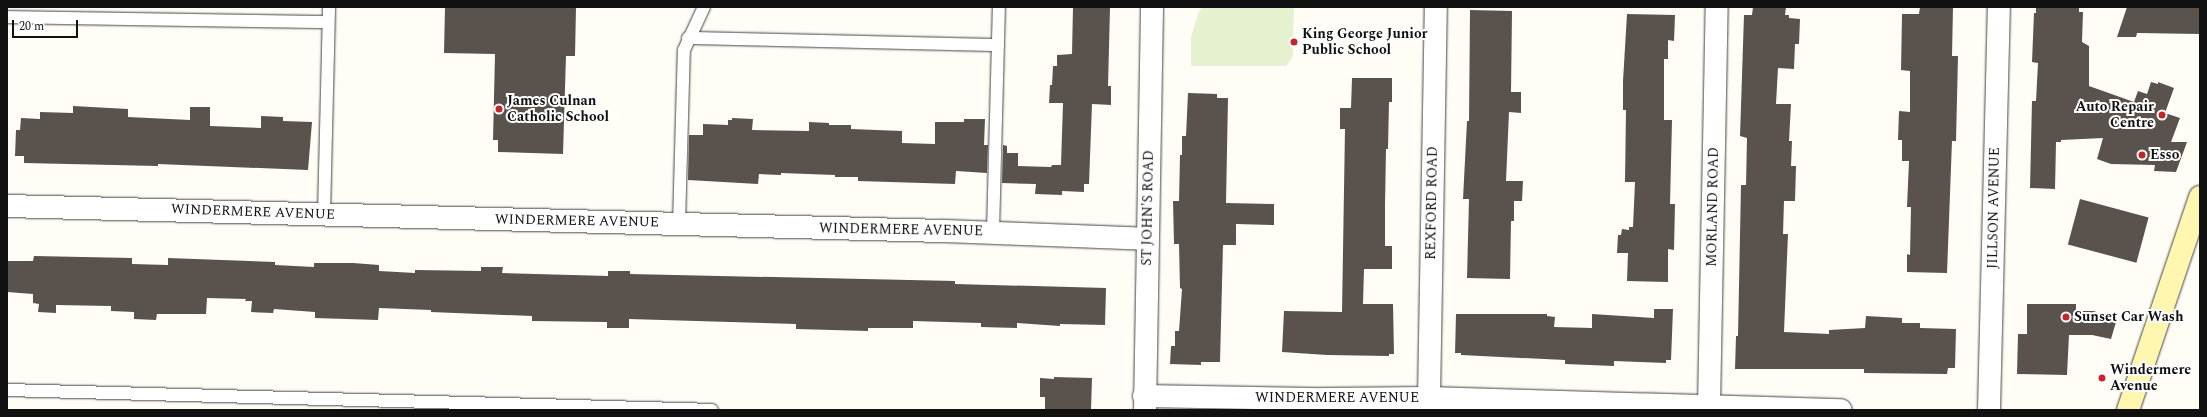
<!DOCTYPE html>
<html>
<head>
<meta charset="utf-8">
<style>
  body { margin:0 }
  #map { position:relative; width:2207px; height:417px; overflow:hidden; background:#fffdf5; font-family:Spectral,serif }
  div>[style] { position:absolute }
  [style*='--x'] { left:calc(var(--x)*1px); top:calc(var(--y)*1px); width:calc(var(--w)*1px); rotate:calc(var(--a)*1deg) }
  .pitch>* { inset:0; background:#e6f2cf }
  .building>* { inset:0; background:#5a524d; transform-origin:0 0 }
  .roads { filter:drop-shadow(0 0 1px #444) drop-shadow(0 0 1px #444) }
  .lane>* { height:12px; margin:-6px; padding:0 6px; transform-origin:6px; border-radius:6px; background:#fff }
  .street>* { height:22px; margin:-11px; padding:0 11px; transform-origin:11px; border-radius:11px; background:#fff }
  .secondary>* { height:22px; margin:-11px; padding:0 11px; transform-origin:11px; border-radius:11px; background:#fff6b0 }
  .dots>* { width:11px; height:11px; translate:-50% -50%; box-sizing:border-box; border:2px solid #fff; border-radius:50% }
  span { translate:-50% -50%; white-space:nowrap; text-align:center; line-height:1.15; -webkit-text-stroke:4px #fff; paint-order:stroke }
  .poi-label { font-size:14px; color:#111; font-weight:700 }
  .left { translate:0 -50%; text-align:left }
  .right { translate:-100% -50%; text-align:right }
  .street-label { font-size:14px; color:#111 }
  .frame { position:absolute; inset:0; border:8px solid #111; pointer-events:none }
  .scale { position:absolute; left:12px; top:20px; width:66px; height:18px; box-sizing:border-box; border:2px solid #111; border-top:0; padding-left:5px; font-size:12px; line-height:14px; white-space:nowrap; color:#111; -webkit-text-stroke:3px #fff; paint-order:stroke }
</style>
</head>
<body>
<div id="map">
  <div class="pitch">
    <i style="clip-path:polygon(1202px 7px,1294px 7px,1293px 57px,1286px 66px,1191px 66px,1191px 37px,1198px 14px)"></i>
  </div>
  <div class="building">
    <i style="clip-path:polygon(445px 7px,576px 7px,575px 56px,566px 56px,563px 154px,498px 152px,498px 140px,493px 140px,495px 54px,444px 53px)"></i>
    <i style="clip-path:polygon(1073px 7px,1110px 8px,1108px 86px,1111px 86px,1111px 105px,1092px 104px,1089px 184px,1084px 184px,1084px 192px,1062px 191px,1062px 195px,1035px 194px,1036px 184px,1002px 183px,1003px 145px,1007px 146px,1007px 153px,1018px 153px,1018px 166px,1051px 167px,1052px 165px,1061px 165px,1063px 103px,1049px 103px,1050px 85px,1052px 85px,1053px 66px,1057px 66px,1057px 55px,1072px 54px)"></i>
    <i style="clip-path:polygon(1753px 7px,1786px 7px,1785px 15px,1789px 15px,1789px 18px,1800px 19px,1799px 44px,1795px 44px,1794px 69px,1778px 68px,1776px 104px,1791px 104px,1789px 141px,1792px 141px,1791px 166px,1796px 166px,1795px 201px,1784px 201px,1783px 234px,1788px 234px,1784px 332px,1829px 334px,1829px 330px,1865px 328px,1866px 316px,1902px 318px,1902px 323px,1920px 323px,1920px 328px,1956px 329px,1955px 368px,1948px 368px,1947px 374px,1864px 373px,1864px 369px,1735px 369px,1736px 336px,1738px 336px,1741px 185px,1746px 185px,1747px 138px,1740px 136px,1744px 15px,1752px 15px)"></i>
    <i style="clip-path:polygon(1920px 7px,1953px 7px,1952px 56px,1958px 56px,1956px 141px,1952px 141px,1947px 273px,1907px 272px,1907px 254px,1910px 255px,1911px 207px,1907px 207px,1909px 161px,1902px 161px,1902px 140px,1898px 140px,1899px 111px,1910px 112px,1910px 71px,1901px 70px,1902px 14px,1919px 14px)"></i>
    <i style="clip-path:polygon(2036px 7px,2079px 7px,2079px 12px,2083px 12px,2082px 42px,2089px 46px,2089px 86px,2134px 102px,2138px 91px,2147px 94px,2151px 82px,2158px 84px,2158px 82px,2174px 88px,2165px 113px,2180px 118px,2171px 142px,2187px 142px,2176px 172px,2154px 171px,2155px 165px,2111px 164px,2097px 159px,2103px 138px,2061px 140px,2061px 142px,2056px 142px,2055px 189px,2030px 188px,2032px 101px,2036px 101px,2038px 63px,2032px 62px,2034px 13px,2036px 13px)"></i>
    <i style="clip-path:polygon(2127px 7px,2200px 7px,2200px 34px,2137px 33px,2136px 37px,2117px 37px)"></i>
    <i style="clip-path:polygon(1470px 10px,1512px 11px,1511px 92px,1521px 92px,1521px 113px,1509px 112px,1506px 181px,1523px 181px,1522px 201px,1514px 201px,1514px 221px,1511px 221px,1510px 279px,1467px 278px,1469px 199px,1463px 199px,1467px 121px,1469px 121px)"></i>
    <i style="clip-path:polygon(1627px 14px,1675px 15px,1674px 41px,1668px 40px,1668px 59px,1664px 59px,1664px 120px,1672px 120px,1670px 204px,1675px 204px,1674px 250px,1668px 249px,1668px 282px,1627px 281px,1628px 253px,1617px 253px,1618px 235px,1621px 235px,1622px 229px,1629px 230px,1629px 227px,1633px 227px,1635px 182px,1625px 182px,1626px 110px,1623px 110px,1623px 81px)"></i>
    <i style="clip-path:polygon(1352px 78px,1392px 78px,1392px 102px,1389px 102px,1388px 149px,1386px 149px,1385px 206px,1385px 246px,1392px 246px,1392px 269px,1364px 269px,1363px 304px,1393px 304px,1394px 354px,1389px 354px,1389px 356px,1327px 355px,1282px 352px,1284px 311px,1342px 312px,1345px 129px,1340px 129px,1340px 108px,1351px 108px)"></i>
    <i style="clip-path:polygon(1188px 93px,1217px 94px,1217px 98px,1228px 98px,1226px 203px,1274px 204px,1274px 225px,1236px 224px,1236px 245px,1223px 245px,1220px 362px,1201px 362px,1201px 365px,1170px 364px,1171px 346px,1175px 346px,1175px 331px,1179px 331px,1182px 289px,1180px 288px,1179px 244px,1174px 244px,1173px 201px,1179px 201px,1180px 155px,1182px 155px,1182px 136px,1186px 136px)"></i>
    <i style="clip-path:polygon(73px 106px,128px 109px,128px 117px,190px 120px,190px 107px,210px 107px,210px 126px,261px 128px,261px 116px,283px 117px,283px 121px,312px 122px,308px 170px,158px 164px,158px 166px,24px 163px,24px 156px,15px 156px,16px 130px,20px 130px,21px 118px,40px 119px,40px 112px,73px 113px)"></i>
    <i style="clip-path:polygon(732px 118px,753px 119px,752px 130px,809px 131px,809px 122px,829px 123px,829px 125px,851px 125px,851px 129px,902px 131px,902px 143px,935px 144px,935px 122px,964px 122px,964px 119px,985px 119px,984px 145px,988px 145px,987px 173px,956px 171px,955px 184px,858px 181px,858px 177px,835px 177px,835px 175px,781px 173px,781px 175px,759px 174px,758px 184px,688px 180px,689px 135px,703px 135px,703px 124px,728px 125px,728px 120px,732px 120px)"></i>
    <i style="left:2080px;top:199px;width:71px;height:47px;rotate:15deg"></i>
    <i style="clip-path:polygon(34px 256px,132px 258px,132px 264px,168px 265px,168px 258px,275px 262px,275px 265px,314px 267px,314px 263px,353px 263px,379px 265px,379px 271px,415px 273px,415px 270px,481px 271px,481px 267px,503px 267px,502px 273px,608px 276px,608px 271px,630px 271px,630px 274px,955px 281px,955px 284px,1106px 288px,1105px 325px,1060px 324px,1060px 326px,1017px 323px,1017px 328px,981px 327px,981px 323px,913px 321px,913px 328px,868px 328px,868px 331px,796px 329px,796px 324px,629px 319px,629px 328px,607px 328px,607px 322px,532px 321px,532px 316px,431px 312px,431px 310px,379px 308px,378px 320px,315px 318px,315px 312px,274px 309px,273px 313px,251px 312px,252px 301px,245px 301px,246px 299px,207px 298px,206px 314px,157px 314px,156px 320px,134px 319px,134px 312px,111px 311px,111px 306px,56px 305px,56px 313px,38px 312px,39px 304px,33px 303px,33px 294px,7px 292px,7px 261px,33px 261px)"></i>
    <i style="clip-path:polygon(2027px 304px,2076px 304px,2076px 311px,2094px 311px,2116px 322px,2111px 339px,2092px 335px,2069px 335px,2067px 375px,2017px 374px,2018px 334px,2027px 334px)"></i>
    <i style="clip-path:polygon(1654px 309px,1673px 309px,1671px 360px,1666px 360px,1666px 363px,1614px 361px,1614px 366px,1590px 365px,1565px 364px,1565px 360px,1461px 355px,1461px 353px,1455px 353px,1456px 314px,1547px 314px,1547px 316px,1555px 317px,1554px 327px,1592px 328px,1592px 314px,1654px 318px)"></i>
    <i style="clip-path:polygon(1054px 377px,1092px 378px,1091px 410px,1045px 410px,1045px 397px,1040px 397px,1040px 378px,1054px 379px)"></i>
  </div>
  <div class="roads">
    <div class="lane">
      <i style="--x:7;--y:17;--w:321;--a:0.9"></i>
      <i style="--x:688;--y:38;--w:310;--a:1.3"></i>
      <i style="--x:324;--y:214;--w:207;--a:-88.6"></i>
      <i style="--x:679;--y:224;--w:174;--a:-88.4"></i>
      <i style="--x:684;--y:50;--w:47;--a:-65.1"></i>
      <i style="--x:993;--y:232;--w:225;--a:-88.5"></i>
      <i style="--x:7;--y:390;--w:705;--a:1.62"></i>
    </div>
    <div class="street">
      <i style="--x:7;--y:206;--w:936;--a:1.53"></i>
      <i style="--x:943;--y:231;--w:204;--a:2.2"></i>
      <i style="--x:1144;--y:396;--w:180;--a:1"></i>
      <i style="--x:1324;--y:399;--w:105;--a:-0.5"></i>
      <i style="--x:1429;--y:398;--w:412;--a:1.7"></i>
      <i style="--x:1429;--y:398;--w:391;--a:-89"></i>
      <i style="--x:1709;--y:406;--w:399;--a:-88.9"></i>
      <i style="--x:1145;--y:410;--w:403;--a:-89"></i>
      <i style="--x:1989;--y:410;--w:403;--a:-88.6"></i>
    </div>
    <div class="secondary">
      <i style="--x:2128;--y:410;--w:225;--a:-71.3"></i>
    </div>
  </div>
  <div class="dots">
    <i style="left:1294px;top:42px;background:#c4262e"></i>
    <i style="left:499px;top:109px;background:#c4262e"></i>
    <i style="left:2162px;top:115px;background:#c4262e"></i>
    <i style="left:2142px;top:155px;background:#c4262e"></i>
    <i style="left:2066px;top:317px;background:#c4262e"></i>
    <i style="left:2102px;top:378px;background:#c4262e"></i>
  </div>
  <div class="poi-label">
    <span class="left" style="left:1302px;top:42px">King George Junior<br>Public School</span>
    <span class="left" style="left:507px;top:109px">James Culnan<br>Catholic School</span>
    <span class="right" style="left:2154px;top:115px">Auto Repair<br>Centre</span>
    <span class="left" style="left:2150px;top:155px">Esso</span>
    <span class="left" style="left:2074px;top:317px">Sunset Car Wash</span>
    <span class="left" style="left:2110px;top:378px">Windermere<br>Avenue</span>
  </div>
  <div class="street-label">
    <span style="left:1432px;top:203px;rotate:-89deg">REXFORD ROAD</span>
    <span style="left:1713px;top:207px;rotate:-89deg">MORLAND ROAD</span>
    <span style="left:1148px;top:208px;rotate:-89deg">ST JOHN'S ROAD</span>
    <span style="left:1994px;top:208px;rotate:-89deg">JILLSON AVENUE</span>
    <span style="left:253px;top:212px;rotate:2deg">WINDERMERE AVENUE</span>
    <span style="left:577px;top:221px;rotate:1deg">WINDERMERE AVENUE</span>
    <span style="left:901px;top:230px;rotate:1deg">WINDERMERE AVENUE</span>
    <span style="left:1337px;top:398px">WINDERMERE AVENUE</span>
  </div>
  <div class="frame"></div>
  <div class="scale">20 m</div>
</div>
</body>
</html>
